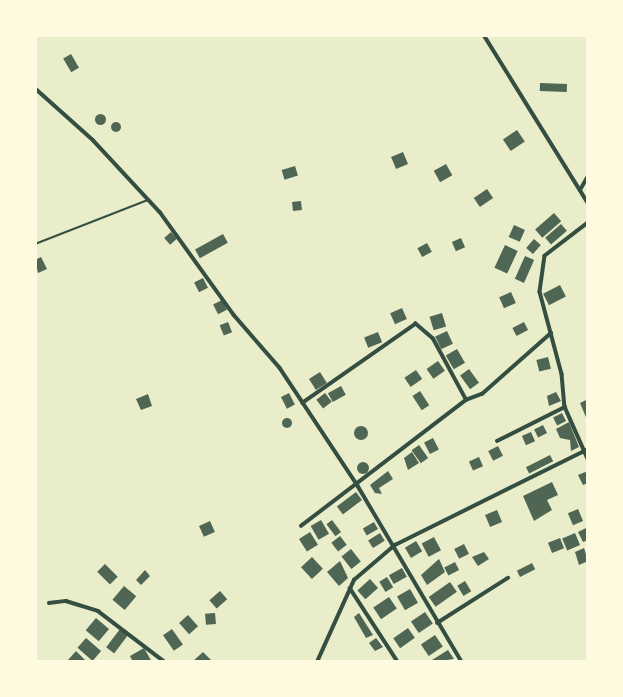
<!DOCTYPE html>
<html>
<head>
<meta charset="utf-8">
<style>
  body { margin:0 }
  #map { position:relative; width:623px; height:697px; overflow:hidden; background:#e9edc9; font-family:"Noto Sans",sans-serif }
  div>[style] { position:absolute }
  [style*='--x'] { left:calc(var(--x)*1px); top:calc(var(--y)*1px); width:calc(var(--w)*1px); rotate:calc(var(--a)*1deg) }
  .building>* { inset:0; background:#4f6655; transform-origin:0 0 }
  .round { border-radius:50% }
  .service>* { height:2px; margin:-1px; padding:0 1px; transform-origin:1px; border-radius:1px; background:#344e41 }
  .minor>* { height:3.5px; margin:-1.75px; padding:0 1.75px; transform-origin:1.75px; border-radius:1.75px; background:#344e41 }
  span { translate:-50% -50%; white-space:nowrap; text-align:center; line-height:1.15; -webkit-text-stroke:7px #fefae0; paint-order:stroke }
  .frame { position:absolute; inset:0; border:37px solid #fefae0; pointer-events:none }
</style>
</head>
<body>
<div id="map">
  <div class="building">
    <i style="left:71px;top:54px;width:16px;height:9px;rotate:60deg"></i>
    <i style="left:540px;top:83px;width:27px;height:8px;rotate:2deg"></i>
    <i class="round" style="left:94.5px;top:113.5px;width:11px;height:11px"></i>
    <i class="round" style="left:111px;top:122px;width:10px;height:10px"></i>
    <i style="left:517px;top:130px;width:14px;height:17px;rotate:56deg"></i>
    <i style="left:403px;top:152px;width:13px;height:13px;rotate:67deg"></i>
    <i style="left:446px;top:164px;width:13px;height:14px;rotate:61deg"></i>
    <i style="left:295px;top:166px;width:10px;height:14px;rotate:73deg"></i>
    <i style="left:487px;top:189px;width:11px;height:16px;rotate:56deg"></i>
    <i style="left:301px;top:201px;width:9px;height:9px;rotate:84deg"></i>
    <i style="left:554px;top:213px;width:11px;height:25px;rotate:49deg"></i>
    <i style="left:561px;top:224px;width:9px;height:21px;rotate:49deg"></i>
    <i style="left:514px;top:225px;width:12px;height:13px;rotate:24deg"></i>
    <i style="left:171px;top:232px;width:9px;height:9px;rotate:49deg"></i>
    <i style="left:223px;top:234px;width:10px;height:32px;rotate:61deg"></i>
    <i style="left:461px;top:238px;width:10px;height:10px;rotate:66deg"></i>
    <i style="left:534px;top:239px;width:9px;height:12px;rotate:41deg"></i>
    <i style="left:427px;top:243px;width:10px;height:11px;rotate:61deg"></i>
    <i style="left:505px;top:245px;width:14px;height:25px;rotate:25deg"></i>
    <i style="left:525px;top:256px;width:10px;height:25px;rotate:24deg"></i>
    <i style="clip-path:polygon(41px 257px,47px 269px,38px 273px,35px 260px)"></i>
    <i style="left:203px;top:278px;width:11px;height:10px;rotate:63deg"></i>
    <i style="left:560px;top:285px;width:13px;height:19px;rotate:63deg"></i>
    <i style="left:511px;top:292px;width:12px;height:13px;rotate:66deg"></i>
    <i style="left:222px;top:300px;width:11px;height:10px;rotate:63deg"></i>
    <i style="left:402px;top:308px;width:12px;height:13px;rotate:66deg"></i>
    <i style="left:442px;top:313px;width:14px;height:13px;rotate:73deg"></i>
    <i style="left:228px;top:322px;width:11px;height:9px;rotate:68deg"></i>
    <i style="left:524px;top:322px;width:9px;height:13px;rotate:63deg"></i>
    <i style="left:447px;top:331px;width:14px;height:13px;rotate:65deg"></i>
    <i style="left:378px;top:332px;width:11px;height:15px;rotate:68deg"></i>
    <i style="left:457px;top:349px;width:16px;height:13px;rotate:60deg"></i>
    <i style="left:548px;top:357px;width:12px;height:12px;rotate:76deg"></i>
    <i style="left:438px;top:361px;width:12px;height:14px;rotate:55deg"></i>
    <i style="left:469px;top:369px;width:17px;height:11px;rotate:54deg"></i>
    <i style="left:416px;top:370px;width:11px;height:14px;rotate:56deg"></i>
    <i style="left:320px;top:372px;width:13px;height:13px;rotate:58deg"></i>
    <i style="left:341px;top:386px;width:10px;height:15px;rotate:61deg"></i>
    <i style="left:420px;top:391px;width:17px;height:9px;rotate:57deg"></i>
    <i style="clip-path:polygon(556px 392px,561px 401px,549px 406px,547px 396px)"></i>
    <i style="left:289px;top:393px;width:13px;height:9px;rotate:63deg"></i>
    <i style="left:325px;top:393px;width:11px;height:11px;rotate:52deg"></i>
    <i style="clip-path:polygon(148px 394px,152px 406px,141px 410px,136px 399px)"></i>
    <i style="clip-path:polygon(588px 399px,588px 422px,580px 403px)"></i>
    <i style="left:562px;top:413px;width:9px;height:10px;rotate:63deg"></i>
    <i class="round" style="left:282px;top:418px;width:10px;height:10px"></i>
    <i style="clip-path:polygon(569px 422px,579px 447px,571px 451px,570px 440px,560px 438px,556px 429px)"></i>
    <i style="left:543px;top:425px;width:9px;height:10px;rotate:63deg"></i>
    <i class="round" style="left:354px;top:426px;width:14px;height:14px"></i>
    <i style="left:531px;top:432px;width:10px;height:10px;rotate:66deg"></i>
    <i style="left:433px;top:438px;width:13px;height:10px;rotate:63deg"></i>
    <i style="left:419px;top:445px;width:16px;height:9px;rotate:55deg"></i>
    <i style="left:498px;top:446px;width:11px;height:11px;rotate:63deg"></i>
    <i style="clip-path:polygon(412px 452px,419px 463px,408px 470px,404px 458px)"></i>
    <i style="left:550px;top:455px;width:7px;height:27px;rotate:63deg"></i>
    <i style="left:479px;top:457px;width:10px;height:11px;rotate:66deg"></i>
    <i class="round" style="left:357px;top:462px;width:12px;height:12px"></i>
    <i style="clip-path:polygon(388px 471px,393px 479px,379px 488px,382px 494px,375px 493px,370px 485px)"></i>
    <i style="clip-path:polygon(588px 471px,588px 483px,583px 485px,578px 475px)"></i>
    <i style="clip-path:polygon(552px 482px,558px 495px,547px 500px,552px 510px,534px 521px,523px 496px)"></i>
    <i style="left:356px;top:492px;width:10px;height:24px;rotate:53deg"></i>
    <i style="left:578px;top:509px;width:13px;height:11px;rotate:67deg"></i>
    <i style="left:497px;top:510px;width:13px;height:13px;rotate:67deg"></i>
    <i style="left:321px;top:520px;width:16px;height:12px;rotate:60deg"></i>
    <i style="left:332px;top:520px;width:15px;height:7px;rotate:53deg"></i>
    <i style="left:210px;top:521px;width:12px;height:12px;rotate:66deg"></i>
    <i style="left:374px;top:522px;width:8px;height:13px;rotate:60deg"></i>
    <i style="clip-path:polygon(588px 527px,588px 540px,583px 542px,578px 532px)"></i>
    <i style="left:310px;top:532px;width:15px;height:13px;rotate:58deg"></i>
    <i style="left:380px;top:533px;width:9px;height:14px;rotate:58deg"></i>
    <i style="left:575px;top:533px;width:13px;height:14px;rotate:67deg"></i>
    <i style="left:340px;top:536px;width:11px;height:11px;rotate:52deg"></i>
    <i style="left:434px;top:537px;width:15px;height:14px;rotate:62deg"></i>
    <i style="left:560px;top:538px;width:11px;height:13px;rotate:68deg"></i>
    <i style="left:416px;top:541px;width:12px;height:13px;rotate:59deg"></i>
    <i style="left:464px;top:544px;width:11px;height:11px;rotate:63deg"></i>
    <i style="clip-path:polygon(584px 548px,588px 561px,579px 565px,575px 552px)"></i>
    <i style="left:351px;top:549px;width:16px;height:12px;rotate:52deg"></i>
    <i style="clip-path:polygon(484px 552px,489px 559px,478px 566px,472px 557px)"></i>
    <i style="left:312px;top:557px;width:16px;height:15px;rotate:47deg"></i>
    <i style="clip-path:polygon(439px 559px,445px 572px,427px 585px,421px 575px)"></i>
    <i style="clip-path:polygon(340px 561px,348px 578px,339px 586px,327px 572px)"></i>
    <i style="left:455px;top:562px;width:9px;height:12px;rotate:63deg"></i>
    <i style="left:532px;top:563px;width:7px;height:17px;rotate:63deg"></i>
    <i style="left:105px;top:564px;width:18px;height:11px;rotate:45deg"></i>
    <i style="left:402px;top:568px;width:10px;height:15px;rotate:61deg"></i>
    <i style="clip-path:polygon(145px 570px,150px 576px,141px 585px,136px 580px)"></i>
    <i style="left:387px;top:577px;width:12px;height:9px;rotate:59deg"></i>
    <i style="left:370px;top:579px;width:12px;height:17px;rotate:48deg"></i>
    <i style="left:465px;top:581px;width:12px;height:9px;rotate:59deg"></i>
    <i style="left:450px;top:582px;width:12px;height:26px;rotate:55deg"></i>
    <i style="left:124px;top:586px;width:16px;height:18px;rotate:40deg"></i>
    <i style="left:410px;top:589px;width:16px;height:15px;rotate:60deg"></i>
    <i style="left:220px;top:591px;width:11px;height:14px;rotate:49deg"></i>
    <i style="left:389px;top:597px;width:14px;height:19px;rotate:56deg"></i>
    <i style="left:425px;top:612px;width:14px;height:17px;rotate:56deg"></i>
    <i style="left:215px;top:613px;width:11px;height:10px;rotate:85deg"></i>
    <i style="clip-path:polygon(359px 613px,373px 635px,366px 638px,354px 617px)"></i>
    <i style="left:188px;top:615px;width:15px;height:12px;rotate:48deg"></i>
    <i style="left:96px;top:618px;width:17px;height:16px;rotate:40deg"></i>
    <i style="left:408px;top:628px;width:12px;height:18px;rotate:55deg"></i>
    <i style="left:120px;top:629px;width:10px;height:23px;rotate:37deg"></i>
    <i style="left:172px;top:629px;width:19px;height:11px;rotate:55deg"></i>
    <i style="left:435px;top:635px;width:14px;height:17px;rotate:56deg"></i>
    <i style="left:86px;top:638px;width:20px;height:13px;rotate:41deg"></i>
    <i style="clip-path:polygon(376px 638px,383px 647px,375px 651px,369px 643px)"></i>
    <i style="clip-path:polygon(144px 648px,152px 662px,133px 662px,130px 656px)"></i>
    <i style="clip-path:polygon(448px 650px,454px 659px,433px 662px,432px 660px)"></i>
    <i style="clip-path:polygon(76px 651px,85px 660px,83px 662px,68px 660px)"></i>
    <i style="clip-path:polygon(203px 652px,213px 662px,192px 662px)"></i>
  </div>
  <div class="service">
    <i style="--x:35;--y:244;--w:121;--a:-21.3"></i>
  </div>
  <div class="minor">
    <i style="--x:484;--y:35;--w:198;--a:58.2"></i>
    <i style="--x:35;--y:88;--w:78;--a:41.9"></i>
    <i style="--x:93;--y:140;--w:98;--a:47.1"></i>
    <i style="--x:160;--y:212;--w:127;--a:54.3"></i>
    <i style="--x:234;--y:315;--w:70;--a:49"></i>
    <i style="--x:280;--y:368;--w:141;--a:56.5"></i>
    <i style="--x:358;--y:486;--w:204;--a:59.4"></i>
    <i style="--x:580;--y:190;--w:16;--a:-60"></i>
    <i style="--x:588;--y:223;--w:54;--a:142.5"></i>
    <i style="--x:545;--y:256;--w:36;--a:98"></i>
    <i style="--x:540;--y:292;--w:85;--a:75"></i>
    <i style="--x:562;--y:374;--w:33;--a:85"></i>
    <i style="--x:565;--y:407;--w:57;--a:66.1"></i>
    <i style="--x:466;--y:400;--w:17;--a:-21"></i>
    <i style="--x:482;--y:394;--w:92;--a:-41.5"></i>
    <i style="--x:497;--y:441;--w:76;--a:-26.6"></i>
    <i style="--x:301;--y:526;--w:208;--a:-37.4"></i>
    <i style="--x:466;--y:400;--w:69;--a:-118.4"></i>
    <i style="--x:433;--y:339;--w:23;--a:-139"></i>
    <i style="--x:416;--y:324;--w:138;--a:145"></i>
    <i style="--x:350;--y:588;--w:88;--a:57"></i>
    <i style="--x:49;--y:603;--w:17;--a:-7"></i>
    <i style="--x:66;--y:601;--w:34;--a:17"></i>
    <i style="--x:98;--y:611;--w:84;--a:37.3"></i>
    <i style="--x:437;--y:623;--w:84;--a:-32.4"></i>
    <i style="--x:317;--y:662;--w:90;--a:-65.7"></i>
    <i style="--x:354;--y:580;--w:54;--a:-40.5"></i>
    <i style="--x:395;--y:545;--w:216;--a:-26.4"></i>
  </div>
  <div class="frame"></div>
</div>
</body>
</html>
